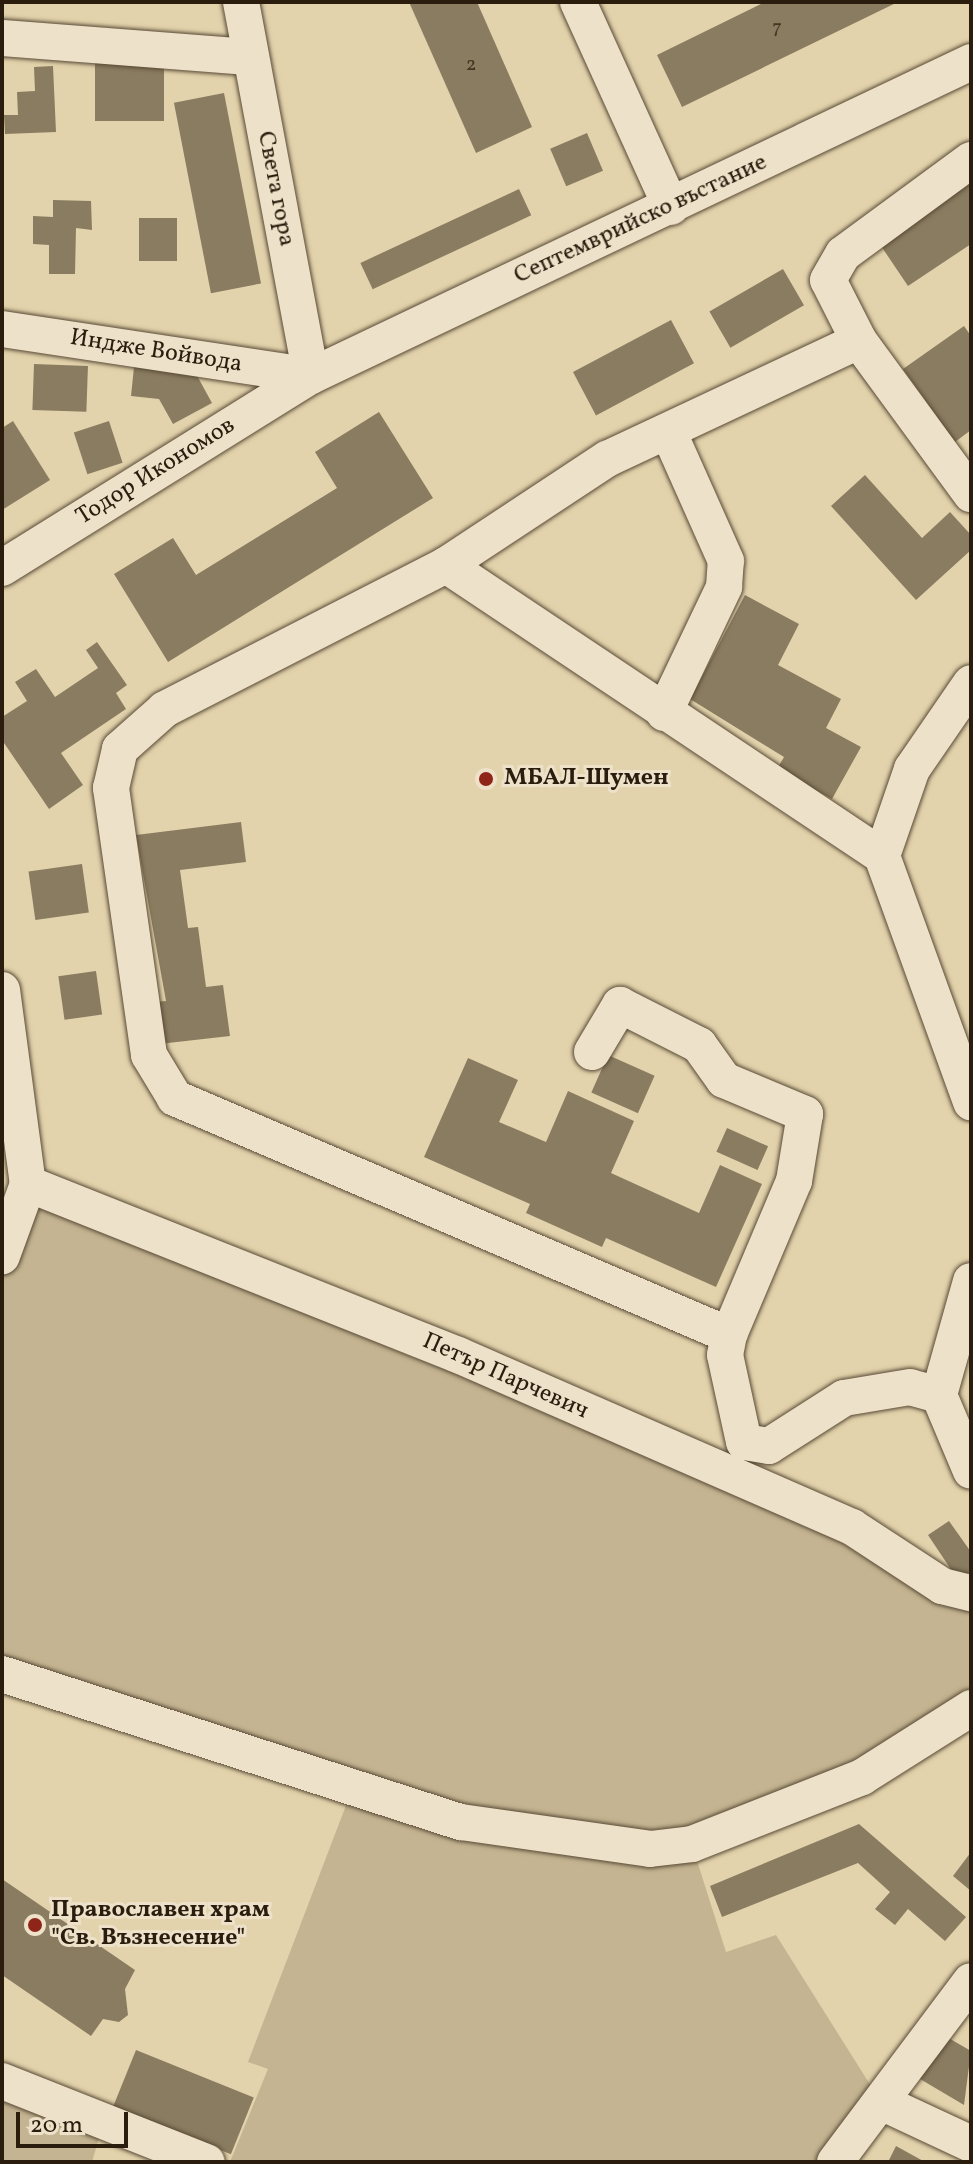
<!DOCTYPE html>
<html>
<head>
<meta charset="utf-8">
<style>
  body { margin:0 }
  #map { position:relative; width:973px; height:2164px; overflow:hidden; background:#e3d3ac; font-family:Vollkorn,serif }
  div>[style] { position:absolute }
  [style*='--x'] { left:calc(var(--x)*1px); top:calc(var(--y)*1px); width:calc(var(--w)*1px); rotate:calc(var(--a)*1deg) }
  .green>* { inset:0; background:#c4b491 }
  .building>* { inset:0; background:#8a7c60; transform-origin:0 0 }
  .roads { filter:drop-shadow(0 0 2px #584a36) drop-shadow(0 0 2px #584a36) }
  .minor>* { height:36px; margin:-18px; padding:0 18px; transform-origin:18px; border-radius:18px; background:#ede2c9 }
  .dots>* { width:22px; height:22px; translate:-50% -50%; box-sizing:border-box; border:4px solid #ede2c9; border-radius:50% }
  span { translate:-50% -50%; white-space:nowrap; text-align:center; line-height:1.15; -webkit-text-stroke:6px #ede2c9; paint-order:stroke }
  .number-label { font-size:20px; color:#423522 }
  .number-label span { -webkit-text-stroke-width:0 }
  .street-label { font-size:24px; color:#2a1d0e }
  .poi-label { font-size:24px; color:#2a1d0e; font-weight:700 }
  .left { translate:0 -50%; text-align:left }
  .frame { position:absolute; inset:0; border:4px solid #2a1d0e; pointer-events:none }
  .scale { position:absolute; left:16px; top:2112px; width:112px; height:36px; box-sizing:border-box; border:4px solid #2a1d0e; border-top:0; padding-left:10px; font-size:24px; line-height:28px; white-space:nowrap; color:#2a1d0e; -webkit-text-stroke:6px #ede2c9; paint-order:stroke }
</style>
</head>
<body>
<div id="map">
  <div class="green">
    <i style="clip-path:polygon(28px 1184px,971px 1593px,971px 1708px,692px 1845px,726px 1952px,776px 1935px,881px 2102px,835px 2162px,230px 2162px,268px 2069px,248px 2062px,353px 1787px,2px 1674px,2px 1256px)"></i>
    <i style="clip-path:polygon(2px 2081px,104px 2121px,92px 2162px,2px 2162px)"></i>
  </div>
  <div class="building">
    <i style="clip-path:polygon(409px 2px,477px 2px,532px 127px,476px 153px)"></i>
    <i style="clip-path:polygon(765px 2px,898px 2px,682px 107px,657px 55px)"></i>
    <i style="left:95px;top:62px;width:69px;height:59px"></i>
    <i style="clip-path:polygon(53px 66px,56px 132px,5px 134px,4px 115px,18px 115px,17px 92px,35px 91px,34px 67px)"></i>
    <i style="left:224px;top:93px;width:194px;height:51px;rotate:79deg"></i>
    <i style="left:587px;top:133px;width:41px;height:40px;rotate:67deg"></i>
    <i style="clip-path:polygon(971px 180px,971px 244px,908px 286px,879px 243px)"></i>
    <i style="left:519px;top:189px;width:29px;height:175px;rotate:65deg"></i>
    <i style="clip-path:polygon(53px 200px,91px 201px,92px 230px,76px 228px,75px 274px,49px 274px,49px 245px,33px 244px,33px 216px,53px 217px)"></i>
    <i style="left:139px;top:218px;width:38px;height:43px"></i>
    <i style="left:783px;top:269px;width:42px;height:85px;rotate:60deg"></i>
    <i style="left:671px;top:320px;width:49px;height:111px;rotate:62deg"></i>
    <i style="clip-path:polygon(964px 326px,971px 336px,971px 430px,955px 442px,903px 369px)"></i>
    <i style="left:34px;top:364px;width:54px;height:46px;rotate:2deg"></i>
    <i style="clip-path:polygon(134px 367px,195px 372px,212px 403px,173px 424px,159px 399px,131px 396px)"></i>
    <i style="clip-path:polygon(379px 412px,433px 498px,168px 662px,114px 574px,173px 538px,196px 575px,337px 488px,315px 452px)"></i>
    <i style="clip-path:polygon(13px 421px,50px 480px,2px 510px,2px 428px)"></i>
    <i style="left:109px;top:421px;width:44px;height:37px;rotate:72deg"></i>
    <i style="clip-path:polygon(865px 475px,922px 538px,950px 512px,971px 535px,971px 550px,916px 600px,831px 506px)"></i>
    <i style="clip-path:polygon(745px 595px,799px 624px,778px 665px,841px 699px,826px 728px,861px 747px,832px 799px,777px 769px,784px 757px,690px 699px)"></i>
    <i style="clip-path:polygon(97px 642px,127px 685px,116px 693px,126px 709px,61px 753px,83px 785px,49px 809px,2px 740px,2px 717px,27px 701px,15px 682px,36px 669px,55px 697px,98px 668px,86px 650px)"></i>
    <i style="clip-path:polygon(241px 822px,246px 862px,180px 870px,188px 928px,198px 927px,206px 987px,223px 985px,230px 1036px,159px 1044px,154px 1002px,166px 1001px,136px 835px)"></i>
    <i style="left:82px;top:864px;width:49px;height:54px;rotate:82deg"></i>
    <i style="left:96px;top:971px;width:44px;height:38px;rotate:82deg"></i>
    <i style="left:608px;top:1055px;width:51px;height:41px;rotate:24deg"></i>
    <i style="clip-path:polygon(468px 1058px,518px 1080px,499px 1122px,546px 1142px,568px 1091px,634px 1121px,611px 1173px,699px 1213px,720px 1165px,762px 1184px,716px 1287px,606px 1238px,602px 1247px,526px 1213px,530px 1204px,424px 1157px)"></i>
    <i style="left:727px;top:1128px;width:45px;height:26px;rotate:24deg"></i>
    <i style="clip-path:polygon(949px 1521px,971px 1552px,971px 1571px,958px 1580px,928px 1535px)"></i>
    <i style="clip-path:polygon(859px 1824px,966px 1917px,945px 1941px,908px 1909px,895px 1925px,875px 1909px,890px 1892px,858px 1863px,722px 1917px,710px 1886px)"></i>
    <i style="clip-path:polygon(971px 1852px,971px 1891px,953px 1876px)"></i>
    <i style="clip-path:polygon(2px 1879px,135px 1970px,125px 1989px,128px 2015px,119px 2022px,103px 2019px,91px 2036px,2px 1975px)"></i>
    <i style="clip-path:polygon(940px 2033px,971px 2051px,964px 2105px,915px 2076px)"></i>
    <i style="left:136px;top:2050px;width:127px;height:61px;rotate:22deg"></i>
    <i style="clip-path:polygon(896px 2146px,925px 2162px,888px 2162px)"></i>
  </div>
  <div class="roads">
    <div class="minor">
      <i style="--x:241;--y:2;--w:380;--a:79.4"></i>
      <i style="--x:578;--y:2;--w:225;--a:65.6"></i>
      <i style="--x:2;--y:38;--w:249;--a:4.4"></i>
      <i style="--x:2;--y:329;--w:313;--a:8.6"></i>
      <i style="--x:859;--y:341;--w:68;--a:-116.9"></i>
      <i style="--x:828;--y:280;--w:30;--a:-60"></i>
      <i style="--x:843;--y:254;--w:159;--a:-36.3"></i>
      <i style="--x:446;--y:565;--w:524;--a:33.72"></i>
      <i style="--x:882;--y:856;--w:262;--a:70.1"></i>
      <i style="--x:2;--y:568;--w:364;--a:-31.9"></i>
      <i style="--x:311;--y:376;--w:731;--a:-25.44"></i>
      <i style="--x:664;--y:713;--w:140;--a:-64.5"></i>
      <i style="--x:724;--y:587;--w:26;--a:-86"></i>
      <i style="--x:726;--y:561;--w:140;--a:-114"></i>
      <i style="--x:882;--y:856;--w:92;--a:-71"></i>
      <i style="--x:912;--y:769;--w:104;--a:-55.5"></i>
      <i style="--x:2;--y:990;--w:196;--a:82.4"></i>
      <i style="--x:28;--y:1184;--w:77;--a:109.9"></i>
      <i style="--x:592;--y:1052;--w:55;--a:-59.2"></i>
      <i style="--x:620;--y:1005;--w:89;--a:26.9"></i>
      <i style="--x:699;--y:1045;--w:43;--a:54.5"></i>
      <i style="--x:724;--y:1080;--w:88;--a:22.8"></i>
      <i style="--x:805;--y:1114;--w:68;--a:99.3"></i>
      <i style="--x:794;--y:1181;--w:167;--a:112.9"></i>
      <i style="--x:28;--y:1184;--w:463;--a:21.7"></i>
      <i style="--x:458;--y:1355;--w:430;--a:23.6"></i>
      <i style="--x:852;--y:1527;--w:108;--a:33.2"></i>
      <i style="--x:942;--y:1586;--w:30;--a:14"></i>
      <i style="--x:971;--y:1281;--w:118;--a:105.7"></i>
      <i style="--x:939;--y:1395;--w:82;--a:67.2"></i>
      <i style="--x:939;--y:1395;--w:30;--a:-165"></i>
      <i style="--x:910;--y:1387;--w:67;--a:170.5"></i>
      <i style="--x:844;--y:1398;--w:89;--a:147.4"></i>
      <i style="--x:769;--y:1446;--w:25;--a:-171"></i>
      <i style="--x:744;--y:1442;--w:89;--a:-102.3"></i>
      <i style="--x:725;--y:1355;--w:20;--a:-79"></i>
      <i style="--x:729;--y:1335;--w:603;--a:-156.84"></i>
      <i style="--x:175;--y:1098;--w:50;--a:-121.2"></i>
      <i style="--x:149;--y:1055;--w:270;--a:-98.1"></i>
      <i style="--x:111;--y:788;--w:40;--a:-77"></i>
      <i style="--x:120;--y:749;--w:60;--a:-41.6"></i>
      <i style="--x:165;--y:709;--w:316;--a:-27.1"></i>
      <i style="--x:446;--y:565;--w:193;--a:-33.4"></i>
      <i style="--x:607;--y:459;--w:278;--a:-25.1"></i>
      <i style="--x:859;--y:341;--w:190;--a:53.8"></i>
      <i style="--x:2;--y:1674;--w:482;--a:17.9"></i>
      <i style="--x:461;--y:1822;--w:191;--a:8.1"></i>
      <i style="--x:650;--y:1849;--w:42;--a:-6.8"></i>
      <i style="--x:692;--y:1844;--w:183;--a:-21.5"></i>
      <i style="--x:862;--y:1777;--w:129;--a:-32.3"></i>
      <i style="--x:2;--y:2081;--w:220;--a:21.6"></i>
      <i style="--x:881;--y:2102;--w:99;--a:25"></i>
      <i style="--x:835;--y:2162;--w:226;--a:-53.1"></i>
    </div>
  </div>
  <div class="dots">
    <i style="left:486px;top:779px;background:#8f2418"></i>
    <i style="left:35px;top:1925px;background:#8f2418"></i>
  </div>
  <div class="number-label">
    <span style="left:777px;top:28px">7</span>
    <span style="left:471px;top:65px">2</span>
  </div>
  <div class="street-label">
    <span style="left:275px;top:189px;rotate:79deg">Света гора</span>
    <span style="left:641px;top:220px;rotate:-25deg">Септемврийско въстание</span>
    <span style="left:156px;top:352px;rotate:9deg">Индже Войвода</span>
    <span style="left:156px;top:472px;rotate:-32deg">Тодор Икономов</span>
    <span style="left:505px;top:1377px;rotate:24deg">Петър Парчевич</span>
  </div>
  <div class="poi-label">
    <span class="left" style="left:504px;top:779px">МБАЛ-Шумен</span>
    <span class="left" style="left:51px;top:1925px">Православен храм<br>"Св. Възнесение"</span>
  </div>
  <div class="frame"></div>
  <div class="scale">20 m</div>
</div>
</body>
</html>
